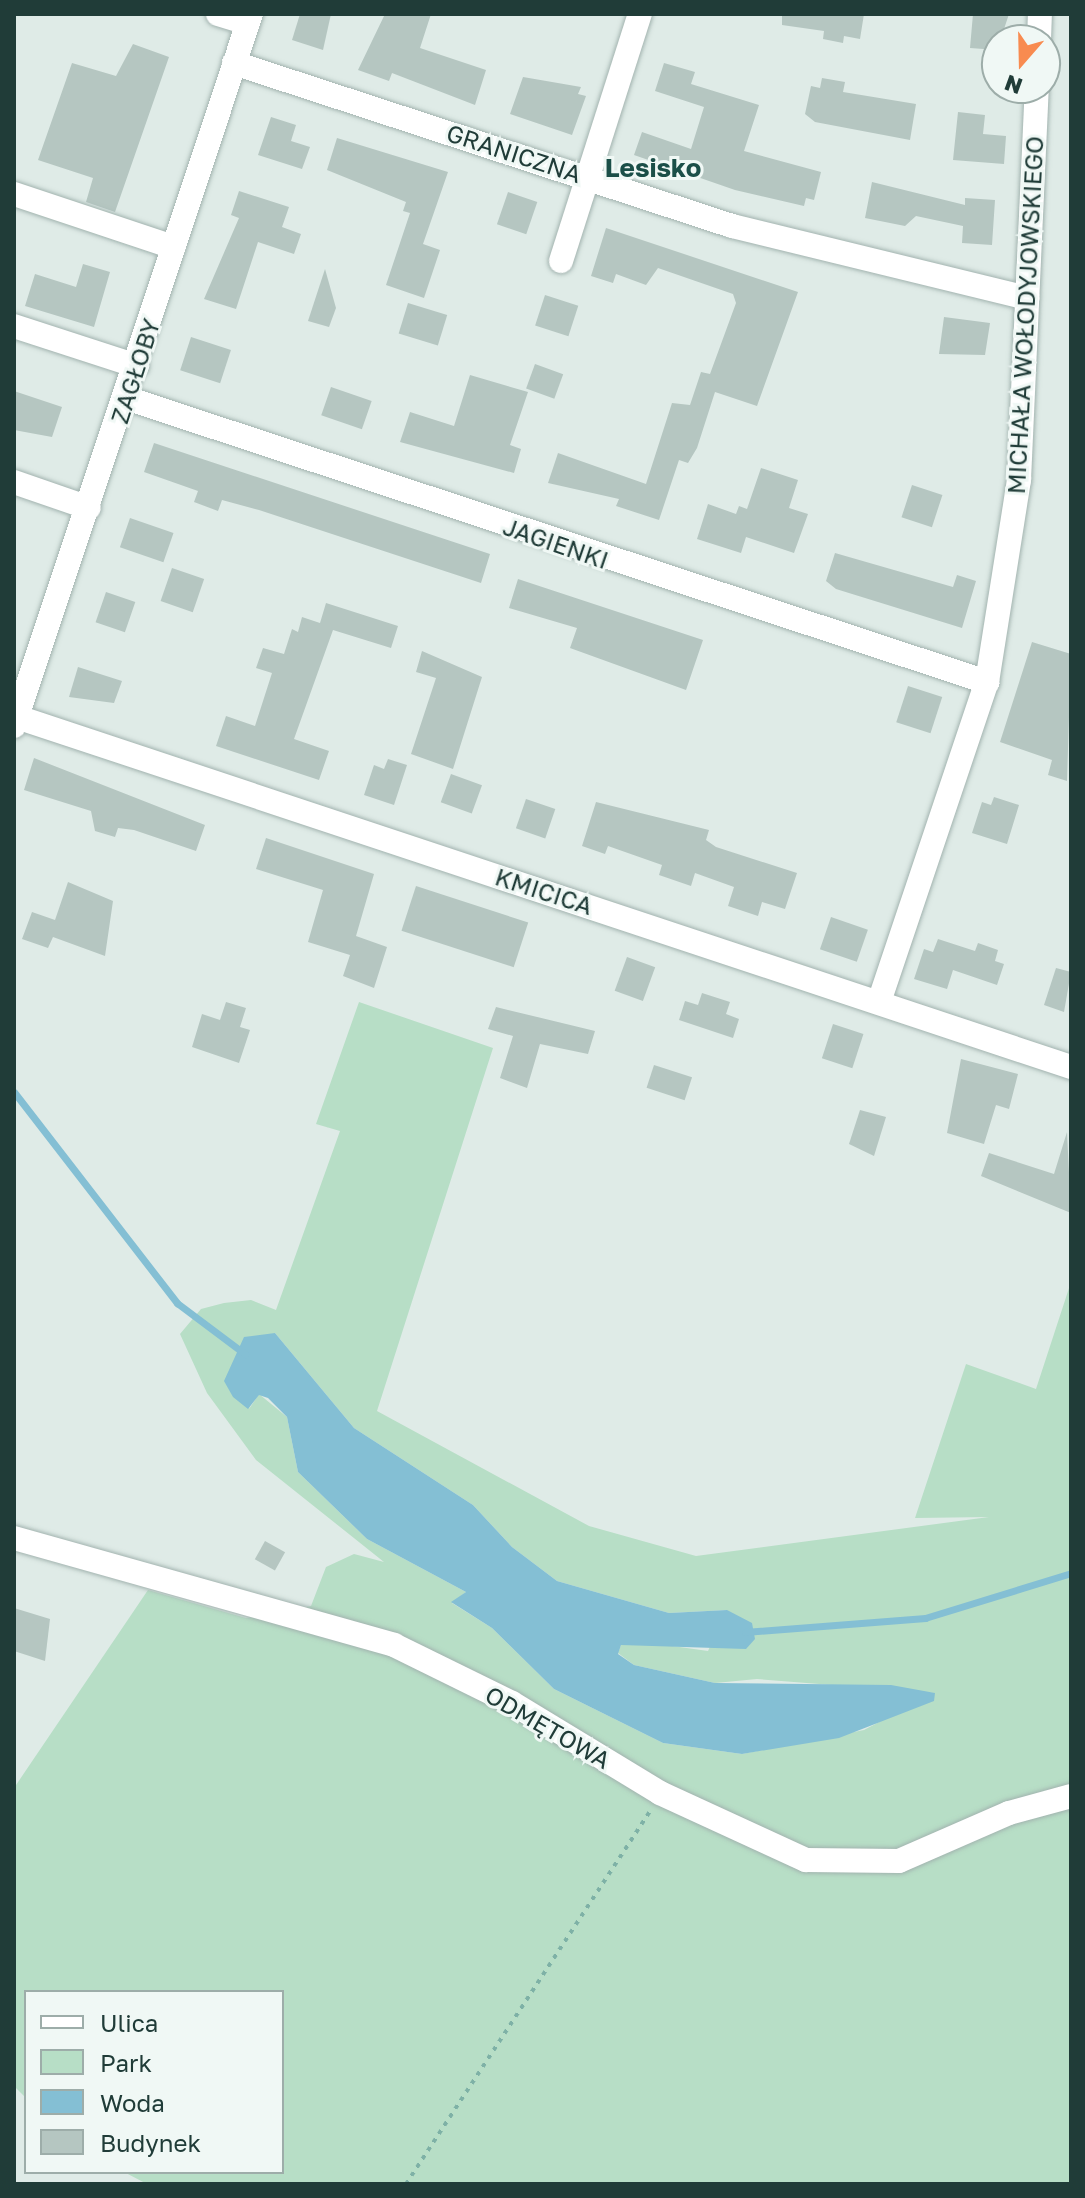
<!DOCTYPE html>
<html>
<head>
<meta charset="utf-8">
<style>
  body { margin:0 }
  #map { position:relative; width:1085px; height:2198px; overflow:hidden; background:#dfebe7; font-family:"Golos Text",sans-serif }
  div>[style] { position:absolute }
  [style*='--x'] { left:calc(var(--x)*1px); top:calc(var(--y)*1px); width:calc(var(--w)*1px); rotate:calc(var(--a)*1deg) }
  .green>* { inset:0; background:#b7dec6 }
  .water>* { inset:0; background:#84bfd4 }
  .stream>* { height:7px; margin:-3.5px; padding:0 3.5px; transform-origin:3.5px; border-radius:3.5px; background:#84bfd4 }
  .building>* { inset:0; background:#b5c6c1; transform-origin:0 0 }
  .path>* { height:4px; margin-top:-2px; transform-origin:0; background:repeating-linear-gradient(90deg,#7eb1a6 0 4px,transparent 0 10px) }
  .roads { filter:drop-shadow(0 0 2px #a2b3af) drop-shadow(0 0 2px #a2b3af) }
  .minor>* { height:24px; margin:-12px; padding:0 12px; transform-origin:12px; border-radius:12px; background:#fff }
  span { translate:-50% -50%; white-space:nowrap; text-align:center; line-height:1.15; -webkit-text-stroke:6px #f0f8f5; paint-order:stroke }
  .street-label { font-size:24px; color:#203c38 }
  .neighbourhood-label { font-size:26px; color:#1b4f48; font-weight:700 }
  .frame { position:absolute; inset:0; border:16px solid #203c38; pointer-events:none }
  .legend { position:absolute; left:24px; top:1990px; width:260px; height:184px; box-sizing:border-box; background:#f0f8f5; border:2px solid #9dada9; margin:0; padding:10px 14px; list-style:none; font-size:24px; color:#203c38 }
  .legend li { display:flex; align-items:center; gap:16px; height:40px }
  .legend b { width:40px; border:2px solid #9dada9 }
  .north { position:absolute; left:981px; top:24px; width:80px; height:80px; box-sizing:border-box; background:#f0f8f5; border:2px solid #9dada9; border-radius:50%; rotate:200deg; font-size:22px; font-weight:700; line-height:32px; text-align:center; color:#203c38 }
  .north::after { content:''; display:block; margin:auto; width:28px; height:36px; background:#f88b50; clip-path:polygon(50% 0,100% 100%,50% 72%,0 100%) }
</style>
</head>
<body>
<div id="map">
  <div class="green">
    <i style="clip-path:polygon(evenodd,359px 1002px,493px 1048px,377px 1411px,589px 1526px,696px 1556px,989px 1517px,915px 1518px,966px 1364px,1036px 1389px,1071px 1282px,1071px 2184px,147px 2184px,124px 2172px,282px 2172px,282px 1992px,26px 1992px,26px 2098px,14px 2086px,14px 1788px,148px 1590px,246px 1618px,311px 1606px,326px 1567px,354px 1554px,384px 1562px,256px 1460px,207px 1393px,180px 1334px,201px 1309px,224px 1303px,251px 1300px,276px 1310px,340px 1131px,316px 1124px,359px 1002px,275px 1333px,354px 1428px,473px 1505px,512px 1547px,557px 1581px,669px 1613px,727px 1610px,708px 1651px,637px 1641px,621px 1645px,618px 1653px,634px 1665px,715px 1683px,757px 1679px,934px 1693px,864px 1730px,742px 1754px,663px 1743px,554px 1689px,492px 1628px,452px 1603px,466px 1592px,367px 1539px,298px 1472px,287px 1417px,259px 1394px,249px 1409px,275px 1333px)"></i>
  </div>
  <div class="water">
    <i style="clip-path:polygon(275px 1333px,354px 1428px,473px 1505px,512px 1547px,557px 1581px,669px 1613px,727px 1610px,752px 1623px,755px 1639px,746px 1649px,621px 1645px,618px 1654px,634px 1665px,715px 1683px,891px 1685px,935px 1693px,934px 1701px,839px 1738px,742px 1754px,663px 1743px,554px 1689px,492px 1628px,451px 1602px,466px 1592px,367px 1539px,298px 1472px,287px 1417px,268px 1398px,259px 1395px,248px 1409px,233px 1397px,224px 1381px,244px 1337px)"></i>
  </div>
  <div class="stream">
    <i style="--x:14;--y:1092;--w:267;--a:52.3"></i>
    <i style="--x:177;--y:1303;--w:85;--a:36.9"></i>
    <i style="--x:745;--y:1632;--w:181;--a:-4.4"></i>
    <i style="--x:925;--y:1618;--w:153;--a:-17.1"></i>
  </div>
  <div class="building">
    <i style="clip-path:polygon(300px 14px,331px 14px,323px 50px,292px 40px)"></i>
    <i style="clip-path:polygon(385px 14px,431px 14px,420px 48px,486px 70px,475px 105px,392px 73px,389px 81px,358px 70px)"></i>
    <i style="clip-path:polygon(782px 14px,864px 14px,860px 39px,844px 36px,843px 43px,823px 39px,824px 31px,782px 25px)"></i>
    <i style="clip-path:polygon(973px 14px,1009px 14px,997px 50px,970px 48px)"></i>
    <i style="clip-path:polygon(133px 44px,169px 57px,115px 212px,86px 202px,93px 178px,38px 160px,72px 63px,116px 76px)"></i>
    <i style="clip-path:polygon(664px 63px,695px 72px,691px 84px,759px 105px,744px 151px,821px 172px,814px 200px,806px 198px,804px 206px,735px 190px,634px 155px,642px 132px,691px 149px,704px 107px,655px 91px)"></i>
    <i style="clip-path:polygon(523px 77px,581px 87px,578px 94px,586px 96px,572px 135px,510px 114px)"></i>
    <i style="clip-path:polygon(822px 78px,845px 82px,843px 92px,916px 104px,910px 140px,815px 122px,805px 114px,811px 86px,820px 88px)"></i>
    <i style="clip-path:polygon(958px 112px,985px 115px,983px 134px,1006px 136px,1004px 164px,953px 160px)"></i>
    <i style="clip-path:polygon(271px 117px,296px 125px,291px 141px,310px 147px,302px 169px,258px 155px)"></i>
    <i style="clip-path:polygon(337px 138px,448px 172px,423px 244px,440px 250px,424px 298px,386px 285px,410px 213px,403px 211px,406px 202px,327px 170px)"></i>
    <i style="clip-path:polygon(872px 182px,965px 205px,965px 198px,995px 200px,992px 245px,962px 243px,963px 226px,916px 216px,905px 226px,865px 218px)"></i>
    <i style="clip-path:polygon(239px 191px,289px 207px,282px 227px,301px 234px,294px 254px,258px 242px,236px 309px,204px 299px,239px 218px,231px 215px)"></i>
    <i style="left:508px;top:192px;width:31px;height:34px;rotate:19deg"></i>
    <i style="clip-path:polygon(606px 228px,798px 292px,757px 406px,715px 392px,697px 448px,688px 463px,679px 460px,659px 520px,616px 506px,619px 499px,548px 483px,558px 453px,646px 484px,672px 403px,690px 405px,701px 372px,710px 374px,736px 303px,733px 294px,658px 268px,646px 285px,616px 274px,613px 283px,591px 276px)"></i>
    <i style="clip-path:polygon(83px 264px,110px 272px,94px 327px,25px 306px,35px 274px,76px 287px)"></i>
    <i style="clip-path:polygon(325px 269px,336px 308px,329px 327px,308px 321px)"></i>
    <i style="left:545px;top:295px;width:35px;height:32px;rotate:18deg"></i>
    <i style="left:408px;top:303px;width:41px;height:32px;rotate:17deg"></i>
    <i style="clip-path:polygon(944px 317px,990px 323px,985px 355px,939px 354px)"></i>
    <i style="left:191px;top:337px;width:42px;height:35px;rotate:18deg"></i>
    <i style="left:535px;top:364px;width:30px;height:26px;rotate:20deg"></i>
    <i style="clip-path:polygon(470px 375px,528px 392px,510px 445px,521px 449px,514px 473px,400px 442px,410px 412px,454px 426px)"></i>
    <i style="left:331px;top:387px;width:43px;height:30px;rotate:19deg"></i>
    <i style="clip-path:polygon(14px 391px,62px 407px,52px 437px,14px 430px)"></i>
    <i style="clip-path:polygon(154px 443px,490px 554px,481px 583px,259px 510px,222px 500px,218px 511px,194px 502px,198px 491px,144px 472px)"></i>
    <i style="clip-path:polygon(761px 468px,798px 480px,789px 508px,808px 514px,794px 553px,746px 537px,741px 553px,697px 539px,708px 504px,736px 514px,739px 506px,747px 509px)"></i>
    <i style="left:912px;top:485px;width:32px;height:34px;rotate:18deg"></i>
    <i style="left:130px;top:518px;width:46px;height:31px;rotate:19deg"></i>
    <i style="clip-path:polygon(835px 553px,953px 587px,957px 575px,976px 581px,962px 628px,836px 589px,826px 581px)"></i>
    <i style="left:172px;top:568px;width:34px;height:35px;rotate:19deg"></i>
    <i style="clip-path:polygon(518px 579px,703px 640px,686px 690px,570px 648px,577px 628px,509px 608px)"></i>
    <i style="left:106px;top:592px;width:31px;height:32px;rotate:19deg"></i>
    <i style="clip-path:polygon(326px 603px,398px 626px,391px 648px,333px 630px,294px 739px,329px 751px,319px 780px,216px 746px,226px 716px,255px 726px,272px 673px,256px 668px,263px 648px,284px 654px,292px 629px,298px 632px,302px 617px,320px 623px)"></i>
    <i style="clip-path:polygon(1032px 642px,1071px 654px,1067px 781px,1048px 775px,1052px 760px,1000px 742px)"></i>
    <i style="clip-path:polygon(422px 651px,482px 677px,453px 769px,411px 754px,436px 678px,416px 672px)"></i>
    <i style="clip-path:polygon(78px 667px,122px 681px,114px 703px,69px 697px)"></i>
    <i style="left:908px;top:686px;width:36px;height:38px;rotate:18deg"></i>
    <i style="clip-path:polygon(34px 758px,205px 825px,196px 851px,134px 830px,118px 828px,115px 837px,95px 831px,91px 811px,24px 790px)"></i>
    <i style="clip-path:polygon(388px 759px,407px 765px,394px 805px,364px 795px,374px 765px,384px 769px)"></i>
    <i style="left:451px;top:774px;width:33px;height:30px;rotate:20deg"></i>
    <i style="clip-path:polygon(994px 797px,1019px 805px,1007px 844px,972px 833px,982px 802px,991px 805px)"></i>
    <i style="left:526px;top:799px;width:31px;height:31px;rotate:19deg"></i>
    <i style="clip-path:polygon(596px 802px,709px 830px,706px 840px,716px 847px,797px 873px,785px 909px,762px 902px,758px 916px,728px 906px,734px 887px,695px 873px,691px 886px,659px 875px,662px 865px,608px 846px,605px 854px,582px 846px)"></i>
    <i style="clip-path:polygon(266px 838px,374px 874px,356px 936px,387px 947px,374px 988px,343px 976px,350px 955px,308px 942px,323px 890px,256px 869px)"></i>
    <i style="clip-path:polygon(68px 882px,113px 901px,105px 956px,53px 937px,48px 948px,22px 939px,32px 912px,55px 920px)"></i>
    <i style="left:416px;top:886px;width:118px;height:47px;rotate:18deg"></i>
    <i style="left:831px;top:917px;width:39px;height:34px;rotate:19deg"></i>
    <i style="clip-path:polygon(938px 939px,975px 951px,978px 943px,998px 950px,995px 961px,1004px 964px,997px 985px,953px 970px,947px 989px,914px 979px,924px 949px,933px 952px)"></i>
    <i style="left:627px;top:957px;width:30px;height:36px;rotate:20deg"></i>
    <i style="clip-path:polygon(1056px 968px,1071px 972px,1064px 1012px,1044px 1005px)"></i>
    <i style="clip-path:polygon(702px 993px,730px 1002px,726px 1014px,739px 1019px,733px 1038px,679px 1020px,685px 1001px,698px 1005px)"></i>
    <i style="clip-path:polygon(226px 1002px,246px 1008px,240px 1027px,250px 1030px,239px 1063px,192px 1047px,202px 1014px,220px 1020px)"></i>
    <i style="clip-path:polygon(496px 1007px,595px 1031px,588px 1054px,540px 1044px,527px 1088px,500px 1078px,513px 1036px,488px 1029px)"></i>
    <i style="left:833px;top:1024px;width:32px;height:36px;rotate:18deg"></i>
    <i style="clip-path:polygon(961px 1059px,1018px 1074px,1009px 1109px,996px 1105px,984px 1144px,947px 1133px)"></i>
    <i style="left:654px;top:1065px;width:40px;height:24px;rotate:18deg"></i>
    <i style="clip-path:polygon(860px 1110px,886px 1117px,874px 1156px,849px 1144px)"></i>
    <i style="clip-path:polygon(1067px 1132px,1071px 1213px,981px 1176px,989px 1153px,1054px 1174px)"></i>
    <i style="left:265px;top:1541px;width:23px;height:21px;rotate:29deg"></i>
    <i style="clip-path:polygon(14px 1608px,50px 1619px,45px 1661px,14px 1651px)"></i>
  </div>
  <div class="path">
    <i style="--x:406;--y:2184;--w:446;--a:-56.8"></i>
  </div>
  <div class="roads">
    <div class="minor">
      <i style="--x:218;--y:14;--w:31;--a:17"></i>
      <i style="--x:1039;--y:40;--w:26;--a:-88"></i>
      <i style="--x:234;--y:63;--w:524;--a:18.12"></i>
      <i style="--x:732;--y:226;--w:304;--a:13.7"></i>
      <i style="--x:14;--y:194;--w:168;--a:18.4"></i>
      <i style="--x:561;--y:261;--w:259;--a:-72.3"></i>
      <i style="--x:14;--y:326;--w:129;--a:18"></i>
      <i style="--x:126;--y:398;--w:907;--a:18.26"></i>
      <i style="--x:14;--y:482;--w:79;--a:19.1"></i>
      <i style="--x:17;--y:717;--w:1111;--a:18.37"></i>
      <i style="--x:14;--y:726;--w:750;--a:-71.59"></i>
      <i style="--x:879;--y:1002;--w:338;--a:-71.4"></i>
      <i style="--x:987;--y:682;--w:205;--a:-81"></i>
      <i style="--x:1019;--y:480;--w:392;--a:-87.4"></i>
      <i style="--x:14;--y:1538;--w:395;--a:15.7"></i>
      <i style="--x:394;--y:1645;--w:131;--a:26.2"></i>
      <i style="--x:512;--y:1703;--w:173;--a:31.3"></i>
      <i style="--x:660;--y:1793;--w:161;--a:24.7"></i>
      <i style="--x:806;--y:1860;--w:93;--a:0.6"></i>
      <i style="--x:899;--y:1861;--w:120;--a:-23.6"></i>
      <i style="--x:1009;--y:1813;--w:64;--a:-15.3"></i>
    </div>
  </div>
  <div class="street-label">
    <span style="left:514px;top:153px;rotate:18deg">GRANICZNA</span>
    <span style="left:1025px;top:315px;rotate:-87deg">MICHAŁA WOŁODYJOWSKIEGO</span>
    <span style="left:135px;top:371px;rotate:-72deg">ZAGŁOBY</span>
    <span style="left:556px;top:543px;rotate:19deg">JAGIENKI</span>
    <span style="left:544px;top:891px;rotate:18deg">KMICICA</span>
    <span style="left:548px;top:1727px;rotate:30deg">ODMĘTOWA</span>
  </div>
  <div class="neighbourhood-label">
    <span style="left:653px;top:168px">Lesisko</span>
  </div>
  <div class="frame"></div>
  <ul class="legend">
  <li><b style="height:10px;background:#fff"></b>Ulica</li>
  <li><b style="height:22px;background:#b7dec6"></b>Park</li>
  <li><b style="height:22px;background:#84bfd4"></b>Woda</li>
  <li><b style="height:22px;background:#b5c6c1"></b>Budynek</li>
  </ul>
  <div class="north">N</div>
</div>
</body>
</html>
